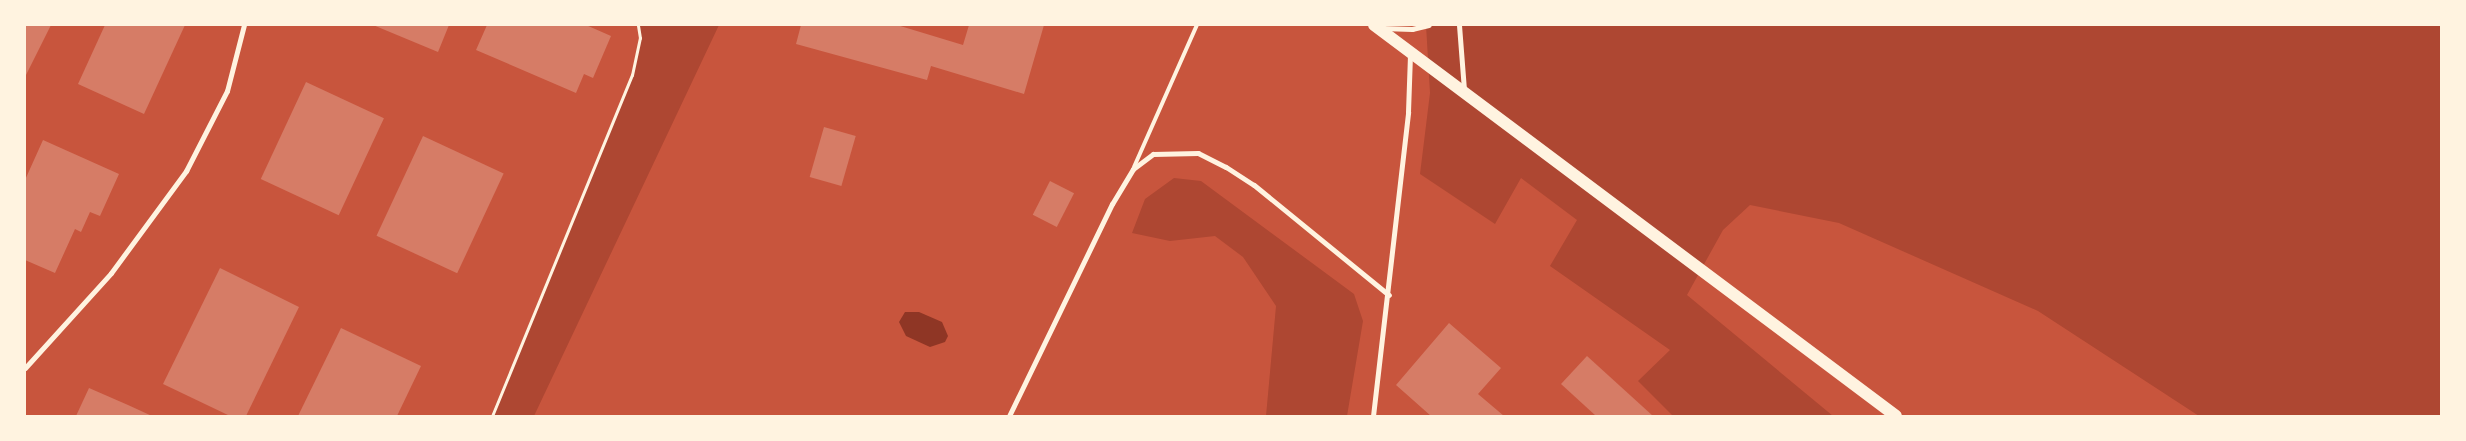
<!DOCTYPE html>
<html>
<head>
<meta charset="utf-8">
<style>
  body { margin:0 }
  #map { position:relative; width:2466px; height:441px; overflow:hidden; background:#c8553d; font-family:Inter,sans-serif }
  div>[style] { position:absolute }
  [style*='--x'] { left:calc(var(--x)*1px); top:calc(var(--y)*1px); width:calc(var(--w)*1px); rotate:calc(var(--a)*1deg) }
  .green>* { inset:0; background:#ae4732 }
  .water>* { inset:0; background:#8f3625 }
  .building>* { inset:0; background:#d67c66; transform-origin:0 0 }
  .path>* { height:3px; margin:-1.5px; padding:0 1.5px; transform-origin:1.5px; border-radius:1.5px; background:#fff3e0 }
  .service>* { height:4px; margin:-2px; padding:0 2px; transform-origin:2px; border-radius:2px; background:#fff3e0 }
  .minor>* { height:5px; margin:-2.5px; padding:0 2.5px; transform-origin:2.5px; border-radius:2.5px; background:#fff3e0 }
  .primary>* { height:12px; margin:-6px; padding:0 6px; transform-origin:6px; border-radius:6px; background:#fff3e0 }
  span { translate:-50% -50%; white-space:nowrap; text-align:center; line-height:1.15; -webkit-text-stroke:5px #fff3e0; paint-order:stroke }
  .frame { position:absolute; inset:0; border:26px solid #fff3e0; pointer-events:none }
</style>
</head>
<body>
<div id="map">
  <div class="green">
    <i style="clip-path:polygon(638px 25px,719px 25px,534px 416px,491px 416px,632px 75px,640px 38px)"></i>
    <i style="clip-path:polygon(1426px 25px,2441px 25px,2441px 416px,2199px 416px,2038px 311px,1839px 223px,1750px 205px,1723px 230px,1687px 295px,1833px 416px,1673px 416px,1638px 381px,1670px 350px,1550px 266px,1577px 220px,1521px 178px,1495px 224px,1420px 174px,1430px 93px)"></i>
    <i style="clip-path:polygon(1174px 178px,1201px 181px,1354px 294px,1363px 321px,1347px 416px,1266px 416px,1276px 306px,1243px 257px,1215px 236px,1170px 241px,1132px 233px,1145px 199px)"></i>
  </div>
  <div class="water">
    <i style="clip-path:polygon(905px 312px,919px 312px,942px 322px,948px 336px,945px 342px,930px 347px,906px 336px,899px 322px)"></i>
  </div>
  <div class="building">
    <i style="clip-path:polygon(25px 25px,51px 25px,25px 77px)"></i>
    <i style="clip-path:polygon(105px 25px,185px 25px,144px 114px,78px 84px)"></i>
    <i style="clip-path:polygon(373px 25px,449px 25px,438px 52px)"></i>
    <i style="clip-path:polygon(487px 25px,586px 25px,611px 36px,593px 78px,584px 74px,576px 93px,476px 50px)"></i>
    <i style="clip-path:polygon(801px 25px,897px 25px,963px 45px,969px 25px,1044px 25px,1024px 94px,931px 66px,927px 80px,796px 44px)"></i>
    <i style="left:306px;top:82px;width:86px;height:107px;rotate:25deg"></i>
    <i style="left:824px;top:127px;width:33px;height:52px;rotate:16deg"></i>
    <i style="left:423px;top:136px;width:89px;height:110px;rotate:25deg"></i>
    <i style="clip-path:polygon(43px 140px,119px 174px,100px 216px,90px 212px,81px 232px,75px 229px,55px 273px,25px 260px,25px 180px)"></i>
    <i style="left:1050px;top:181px;width:27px;height:38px;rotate:27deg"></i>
    <i style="clip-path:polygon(220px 268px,299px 307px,246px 416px,230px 416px,163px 384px)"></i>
    <i style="clip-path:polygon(1449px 323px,1501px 368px,1478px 394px,1504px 416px,1431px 416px,1396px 385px)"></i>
    <i style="clip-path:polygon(341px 328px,421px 366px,397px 416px,298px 416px)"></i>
    <i style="clip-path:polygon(1587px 356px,1653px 416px,1596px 416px,1561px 384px)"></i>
    <i style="clip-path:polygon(89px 388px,128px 405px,152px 416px,76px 416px)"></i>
  </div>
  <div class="path">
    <i style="--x:492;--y:416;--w:369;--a:-67.7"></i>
    <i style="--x:632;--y:75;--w:38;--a:-78"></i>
    <i style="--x:640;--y:38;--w:13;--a:-99"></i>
  </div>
  <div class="service">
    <i style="--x:1134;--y:167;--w:155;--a:-66.1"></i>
  </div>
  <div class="minor">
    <i style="--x:1459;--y:25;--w:65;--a:85.6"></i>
    <i style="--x:1382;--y:28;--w:30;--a:2"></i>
    <i style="--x:1412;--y:29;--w:17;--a:-13"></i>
    <i style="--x:25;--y:368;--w:128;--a:-47.8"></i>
    <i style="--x:111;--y:273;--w:127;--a:-53.7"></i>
    <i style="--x:186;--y:171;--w:90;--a:-62.9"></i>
    <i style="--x:227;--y:91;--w:68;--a:-75.6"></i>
    <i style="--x:1009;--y:416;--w:236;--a:-64.1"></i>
    <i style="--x:1112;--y:204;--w:41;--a:-59"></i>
    <i style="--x:1133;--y:169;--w:25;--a:-37"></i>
    <i style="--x:1153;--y:154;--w:45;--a:-1.3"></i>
    <i style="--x:1198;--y:153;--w:31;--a:27"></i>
    <i style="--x:1226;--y:167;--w:33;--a:33"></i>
    <i style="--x:1254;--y:185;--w:174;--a:39.2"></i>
    <i style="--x:1373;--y:416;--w:306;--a:-83.4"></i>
    <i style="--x:1408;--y:112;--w:58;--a:-88"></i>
  </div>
  <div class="primary">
    <i style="--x:1374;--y:25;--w:652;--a:36.83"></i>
  </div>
  <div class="frame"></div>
</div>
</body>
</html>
